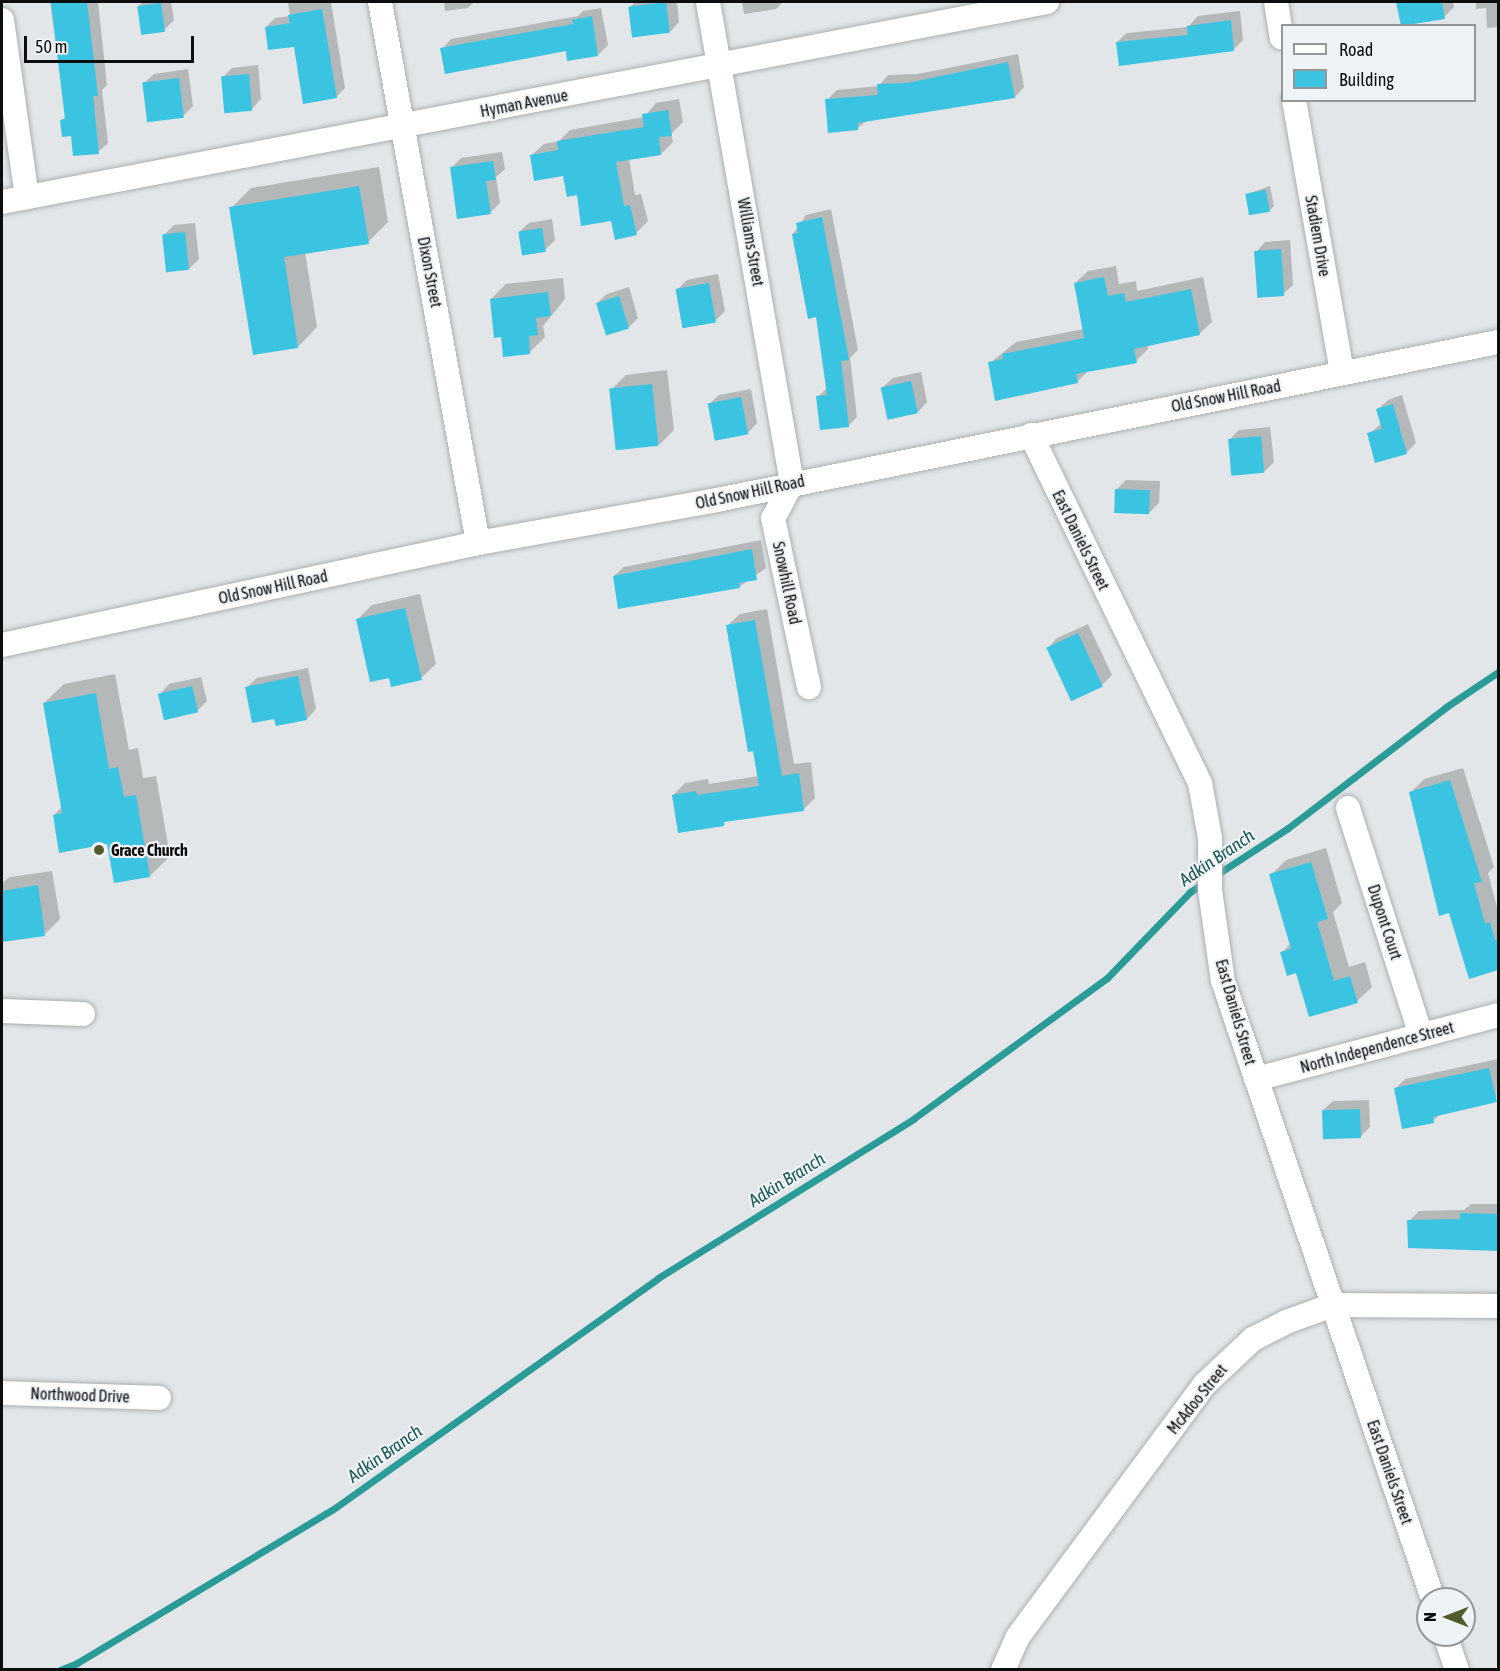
<!DOCTYPE html>
<html>
<head>
<meta charset="utf-8">
<style>
  body { margin:0 }
  #map { position:relative; width:1500px; height:1671px; overflow:hidden; background:#e2e6e8; font-family:"Asap Condensed",sans-serif }
  div>[style] { position:absolute }
  [style*='--x'] { left:calc(var(--x)*1px); top:calc(var(--y)*1px); width:calc(var(--w)*1px); rotate:calc(var(--a)*1deg) }
  .shadow>* { inset:0; background:#0003 }
  .stream>* { height:7px; margin:-3.5px; padding:0 3.5px; transform-origin:3.5px; border-radius:3.5px; background:#2b9b98 }
  .building>* { inset:0; background:#3bc3e2; transform-origin:0 0 }
  .roads { filter:drop-shadow(0 0 2px #abafb1) drop-shadow(0 0 2px #abafb1) }
  .minor>* { height:24px; margin:-12px; padding:0 12px; transform-origin:12px; border-radius:12px; background:#fff }
  .dots>* { width:16px; height:16px; translate:-50% -50%; box-sizing:border-box; border:3px solid #eff3f6; border-radius:50% }
  span { translate:-50% -50%; white-space:nowrap; text-align:center; line-height:1.15; -webkit-text-stroke:4.5px #eff3f6; paint-order:stroke }
  .street-label { font-size:16px; color:#0c0d0e }
  .poi-label { font-size:16px; color:#0c0d0e; font-weight:700 }
  .left { translate:0 -50%; text-align:left }
  .water-label { font-size:18px; color:#1c5856; font-style:italic }
  .frame { position:absolute; inset:0; border:3px solid #0c0d0e; pointer-events:none }
  .legend { position:absolute; left:1281px; top:24px; width:195px; height:78px; box-sizing:border-box; background:#eff3f6; border:2px solid #949799; margin:0; padding:8px 10px; list-style:none; font-size:18px; color:#0c0d0e }
  .legend li { display:flex; align-items:center; gap:12px; height:30px }
  .legend b { width:30px; border:2px solid #949799 }
  .north { position:absolute; left:1416px; top:1587px; width:60px; height:60px; box-sizing:border-box; background:#eff3f6; border:2px solid #949799; border-radius:50%; rotate:270deg; font-size:16px; font-weight:700; line-height:24px; text-align:center; color:#0c0d0e }
  .north::after { content:''; display:block; margin:auto; width:21px; height:27px; background:#545b2a; clip-path:polygon(50% 0,100% 100%,50% 72%,0 100%) }
  .scale { position:absolute; left:24px; top:36px; width:170px; height:27px; box-sizing:border-box; border:3px solid #0c0d0e; border-top:0; padding-left:8px; font-size:18px; line-height:21px; white-space:nowrap; color:#0c0d0e; -webkit-text-stroke:4px #eff3f6; paint-order:stroke }
</style>
</head>
<body>
<div id="map">
  <div class="shadow">
    <i style="clip-path:polygon(50px 2px,98px 2px,107px 85px,102px 90px,108px 143px,98px 152px,72px 134px,62px 120px,66px 116px)"></i>
    <i style="clip-path:polygon(143px 2px,171px 2px,174px 20px,164px 30px,138px 6px)"></i>
    <i style="clip-path:polygon(288px 2px,331px 2px,345px 88px,336px 97px,296px 45px,266px 27px,275px 18px,290px 16px)"></i>
    <i style="clip-path:polygon(444px 2px,474px 2px,468px 8px,445px 11px)"></i>
    <i style="clip-path:polygon(635px 2px,677px 2px,679px 22px,670px 32px,630px 7px)"></i>
    <i style="clip-path:polygon(742px 2px,783px 2px,776px 9px,744px 14px)"></i>
    <i style="clip-path:polygon(1398px 2px,1453px 2px,1454px 7px,1444px 17px,1402px 25px)"></i>
    <i style="clip-path:polygon(1476px 2px,1498px 2px,1498px 27px,1487px 28px,1486px 8px,1476px 9px)"></i>
    <i style="clip-path:polygon(601px 8px,608px 45px,598px 55px,567px 49px,442px 49px,451px 39px,578px 16px,583px 11px)"></i>
    <i style="clip-path:polygon(1240px 11px,1243px 40px,1234px 49px,1117px 42px,1127px 33px,1188px 27px,1198px 16px)"></i>
    <i style="clip-path:polygon(1018px 54px,1024px 87px,1015px 97px,866px 121px,857px 129px,827px 100px,837px 90px,879px 86px,888px 75px,918px 74px)"></i>
    <i style="clip-path:polygon(258px 65px,261px 99px,252px 109px,222px 78px,232px 68px)"></i>
    <i style="clip-path:polygon(188px 69px,193px 106px,183px 116px,144px 83px,154px 74px)"></i>
    <i style="clip-path:polygon(679px 99px,683px 122px,671px 134px,673px 142px,661px 154px,629px 158px,635px 195px,641px 194px,648px 221px,636px 233px,578px 194px,564px 174px,532px 155px,544px 144px,559px 141px,570px 130px,644px 117px,656px 103px)"></i>
    <i style="clip-path:polygon(502px 152px,505px 169px,496px 177px,500px 203px,491px 212px,451px 168px,461px 158px)"></i>
    <i style="clip-path:polygon(379px 167px,388px 222px,368px 242px,305px 252px,317px 327px,298px 347px,231px 208px,251px 188px)"></i>
    <i style="clip-path:polygon(1270px 186px,1274px 206px,1269px 211px,1247px 194px)"></i>
    <i style="clip-path:polygon(831px 209px,858px 350px,850px 358px,857px 417px,848px 426px,818px 397px,828px 387px,817px 316px,793px 234px,806px 215px)"></i>
    <i style="clip-path:polygon(552px 219px,555px 240px,545px 250px,519px 232px,529px 223px)"></i>
    <i style="clip-path:polygon(195px 223px,199px 259px,189px 269px,164px 235px,174px 225px)"></i>
    <i style="clip-path:polygon(1290px 240px,1293px 285px,1283px 294px,1256px 252px,1265px 242px)"></i>
    <i style="clip-path:polygon(1116px 266px,1119px 284px,1136px 281px,1137px 291px,1203px 277px,1212px 322px,1199px 334px,1148px 345px,1148px 349px,1136px 361px,1089px 370px,1077px 382px,990px 363px,1016px 342px,1084px 329px,1075px 283px,1088px 271px)"></i>
    <i style="clip-path:polygon(718px 274px,725px 311px,715px 321px,678px 289px,687px 280px)"></i>
    <i style="clip-path:polygon(563px 278px,565px 299px,543px 326px,545px 337px,530px 352px,502px 335px,491px 299px,506px 284px)"></i>
    <i style="clip-path:polygon(629px 287px,638px 318px,628px 328px,597px 303px,607px 294px)"></i>
    <i style="clip-path:polygon(667px 370px,674px 430px,659px 445px,611px 390px,626px 375px)"></i>
    <i style="clip-path:polygon(921px 372px,927px 402px,918px 412px,883px 387px,893px 378px)"></i>
    <i style="clip-path:polygon(751px 389px,757px 423px,748px 433px,709px 404px,719px 395px)"></i>
    <i style="clip-path:polygon(1402px 395px,1416px 443px,1406px 453px,1369px 434px,1382px 423px,1378px 409px,1388px 400px)"></i>
    <i style="clip-path:polygon(1270px 427px,1274px 462px,1264px 472px,1229px 440px,1239px 430px)"></i>
    <i style="clip-path:polygon(1126px 480px,1160px 481px,1159px 503px,1150px 512px,1116px 490px)"></i>
    <i style="clip-path:polygon(761px 540px,766px 568px,739px 587px,614px 576px,624px 567px)"></i>
    <i style="clip-path:polygon(420px 594px,436px 664px,421px 678px,390px 676px,357px 620px,372px 605px)"></i>
    <i style="clip-path:polygon(767px 609px,794px 764px,811px 762px,815px 798px,803px 810px,728px 819px,723px 824px,673px 795px,685px 783px,708px 779px,709px 784px,759px 776px,727px 626px,740px 614px)"></i>
    <i style="clip-path:polygon(1088px 624px,1112px 675px,1102px 685px,1048px 648px,1057px 638px)"></i>
    <i style="clip-path:polygon(308px 668px,316px 709px,307px 719px,275px 717px,247px 687px,257px 678px)"></i>
    <i style="clip-path:polygon(115px 674px,129px 750px,138px 748px,143px 778px,156px 776px,170px 856px,150px 876px,108px 842px,54px 815px,62px 807px,44px 703px,64px 684px)"></i>
    <i style="clip-path:polygon(201px 677px,207px 701px,197px 711px,160px 694px,169px 684px)"></i>
    <i style="clip-path:polygon(1463px 768px,1494px 867px,1488px 873px,1498px 911px,1498px 969px,1470px 978px,1411px 792px,1424px 779px)"></i>
    <i style="clip-path:polygon(1326px 848px,1342px 903px,1333px 912px,1349px 967px,1365px 962px,1372px 987px,1357px 1001px,1282px 953px,1291px 943px,1271px 875px,1286px 860px)"></i>
    <i style="clip-path:polygon(52px 871px,60px 919px,45px 934px,2px 941px,2px 883px,10px 877px)"></i>
    <i style="clip-path:polygon(1498px 1059px,1496px 1101px,1441px 1113px,1433px 1121px,1396px 1088px,1405px 1079px)"></i>
    <i style="clip-path:polygon(1369px 1100px,1370px 1127px,1360px 1137px,1323px 1110px,1333px 1101px)"></i>
    <i style="clip-path:polygon(1471px 1204px,1498px 1204px,1498px 1250px,1410px 1247px,1409px 1221px,1419px 1211px,1464px 1210px)"></i>
  </div>
  <div class="stream">
    <i style="--x:1216;--y:875;--w:86;--a:-33.1"></i>
    <i style="--x:1288;--y:828;--w:199;--a:-37.4"></i>
    <i style="--x:1446;--y:707;--w:63;--a:-33.9"></i>
    <i style="--x:60;--y:1670;--w:18;--a:-22"></i>
    <i style="--x:77;--y:1663;--w:297;--a:-31"></i>
    <i style="--x:332;--y:1510;--w:400;--a:-35.4"></i>
    <i style="--x:658;--y:1278;--w:301;--a:-31.9"></i>
    <i style="--x:913;--y:1119;--w:240;--a:-36"></i>
    <i style="--x:1107;--y:978;--w:120;--a:-46"></i>
    <i style="--x:1190;--y:892;--w:17;--a:-33"></i>
  </div>
  <div class="building">
    <i style="clip-path:polygon(87px 2px,98px 96px,93px 96px,99px 154px,73px 156px,71px 136px,62px 137px,60px 120px,65px 119px,51px 3px)"></i>
    <i style="left:666px;top:2px;width:31px;height:38px;rotate:83deg"></i>
    <i style="clip-path:polygon(1396px 2px,1442px 2px,1445px 19px,1401px 26px)"></i>
    <i style="left:161px;top:3px;width:29px;height:24px;rotate:82deg"></i>
    <i style="clip-path:polygon(322px 9px,337px 98px,303px 104px,294px 47px,268px 50px,265px 27px,290px 23px,288px 15px)"></i>
    <i style="clip-path:polygon(592px 16px,598px 56px,567px 61px,566px 51px,445px 74px,440px 48px,573px 24px,572px 20px)"></i>
    <i style="clip-path:polygon(1231px 20px,1234px 51px,1119px 66px,1116px 42px,1188px 35px,1187px 26px)"></i>
    <i style="clip-path:polygon(1008px 62px,1015px 98px,858px 123px,858px 130px,828px 133px,825px 99px,878px 95px,877px 84px,907px 83px)"></i>
    <i style="left:249px;top:74px;width:37px;height:28px;rotate:85deg"></i>
    <i style="left:179px;top:78px;width:40px;height:37px;rotate:83deg"></i>
    <i style="clip-path:polygon(668px 110px,672px 136px,659px 137px,661px 155px,616px 162px,624px 206px,630px 205px,637px 235px,615px 240px,611px 221px,581px 226px,577px 195px,567px 197px,563px 176px,534px 181px,530px 155px,558px 150px,557px 141px,644px 127px,642px 114px)"></i>
    <i style="clip-path:polygon(493px 161px,496px 180px,486px 181px,491px 214px,457px 219px,450px 167px)"></i>
    <i style="clip-path:polygon(359px 186px,369px 244px,284px 257px,298px 348px,253px 355px,229px 207px)"></i>
    <i style="left:1266px;top:190px;width:22px;height:21px;rotate:80deg"></i>
    <i style="clip-path:polygon(822px 217px,849px 360px,841px 361px,849px 427px,820px 430px,816px 396px,827px 395px,816px 317px,808px 319px,792px 234px,798px 233px,796px 223px)"></i>
    <i style="left:542px;top:228px;width:24px;height:24px;rotate:81deg"></i>
    <i style="left:185px;top:232px;width:38px;height:23px;rotate:84deg"></i>
    <i style="left:1281px;top:249px;width:47px;height:27px;rotate:86deg"></i>
    <i style="clip-path:polygon(1104px 277px,1108px 296px,1124px 293px,1126px 302px,1191px 289px,1200px 335px,1134px 349px,1137px 363px,1076px 374px,1078px 383px,995px 401px,988px 362px,1003px 359px,1002px 354px,1084px 338px,1074px 283px)"></i>
    <i style="left:709px;top:283px;width:40px;height:34px;rotate:80deg"></i>
    <i style="clip-path:polygon(548px 292px,551px 316px,536px 318px,538px 335px,529px 336px,530px 354px,503px 357px,501px 337px,494px 338px,490px 299px)"></i>
    <i style="left:619px;top:296px;width:34px;height:24px;rotate:73deg"></i>
    <i style="left:911px;top:381px;width:33px;height:31px;rotate:78deg"></i>
    <i style="left:652px;top:384px;width:62px;height:43px;rotate:84deg"></i>
    <i style="left:741px;top:397px;width:38px;height:34px;rotate:79deg"></i>
    <i style="clip-path:polygon(1393px 404px,1407px 454px,1375px 463px,1367px 433px,1382px 429px,1376px 409px)"></i>
    <i style="left:1261px;top:436px;width:37px;height:33px;rotate:85deg"></i>
    <i style="left:1115px;top:489px;width:35px;height:24px;rotate:2deg"></i>
    <i style="clip-path:polygon(752px 549px,757px 580px,739px 583px,740px 588px,618px 609px,613px 576px)"></i>
    <i style="clip-path:polygon(405px 608px,422px 680px,391px 687px,389px 678px,370px 682px,356px 619px)"></i>
    <i style="clip-path:polygon(755px 620px,782px 776px,799px 773px,804px 811px,724px 822px,724px 826px,678px 833px,672px 795px,696px 791px,697px 795px,759px 786px,753px 751px,748px 752px,726px 625px)"></i>
    <i style="left:1078px;top:633px;width:59px;height:35px;rotate:65deg"></i>
    <i style="clip-path:polygon(298px 676px,307px 720px,276px 726px,274px 719px,252px 723px,245px 687px)"></i>
    <i style="left:192px;top:686px;width:27px;height:35px;rotate:77deg"></i>
    <i style="clip-path:polygon(96px 693px,109px 769px,118px 767px,124px 797px,136px 795px,150px 877px,114px 883px,107px 844px,59px 853px,53px 815px,62px 813px,43px 703px)"></i>
    <i style="clip-path:polygon(1450px 780px,1482px 882px,1474px 883px,1485px 924px,1490px 922px,1495px 940px,1498px 939px,1498px 970px,1469px 979px,1449px 913px,1439px 916px,1409px 792px)"></i>
    <i style="clip-path:polygon(1311px 862px,1328px 919px,1317px 922px,1334px 981px,1350px 976px,1358px 1003px,1309px 1017px,1296px 973px,1287px 976px,1280px 952px,1291px 949px,1269px 874px)"></i>
    <i style="clip-path:polygon(38px 885px,45px 936px,2px 942px,2px 891px)"></i>
    <i style="clip-path:polygon(1489px 1068px,1497px 1102px,1433px 1117px,1434px 1123px,1402px 1129px,1394px 1088px)"></i>
    <i style="left:1360px;top:1109px;width:29px;height:38px;rotate:88deg"></i>
    <i style="clip-path:polygon(1460px 1213px,1498px 1214px,1498px 1251px,1408px 1248px,1407px 1220px,1460px 1219px)"></i>
  </div>
  <div class="roads">
    <div class="minor">
      <i style="--x:380;--y:2;--w:550;--a:79.73"></i>
      <i style="--x:708;--y:2;--w:488;--a:80.1"></i>
      <i style="--x:792;--y:483;--w:40;--a:118"></i>
      <i style="--x:773;--y:518;--w:173;--a:78"></i>
      <i style="--x:1276;--y:2;--w:36;--a:81"></i>
      <i style="--x:2;--y:20;--w:179;--a:82"></i>
      <i style="--x:1294;--y:100;--w:276;--a:80"></i>
      <i style="--x:2;--y:202;--w:1064;--a:-10.83"></i>
      <i style="--x:1031;--y:435;--w:387;--a:64.1"></i>
      <i style="--x:1200;--y:783;--w:56;--a:79.7"></i>
      <i style="--x:1210;--y:838;--w:52;--a:90"></i>
      <i style="--x:1210;--y:890;--w:92;--a:81.9"></i>
      <i style="--x:1223;--y:981;--w:653;--a:71.23"></i>
      <i style="--x:2;--y:645;--w:487;--a:-12.1"></i>
      <i style="--x:478;--y:543;--w:243;--a:-10.2"></i>
      <i style="--x:717;--y:500;--w:797;--a:-11.44"></i>
      <i style="--x:1348;--y:808;--w:239;--a:72.2"></i>
      <i style="--x:2;--y:1011;--w:81;--a:2.1"></i>
      <i style="--x:1256;--y:1079;--w:250;--a:-14.8"></i>
      <i style="--x:2;--y:1393;--w:157;--a:1.8"></i>
      <i style="--x:1445;--y:1635;--w:37;--a:71"></i>
      <i style="--x:1003;--y:1670;--w:35;--a:-66"></i>
      <i style="--x:1017;--y:1638;--w:316;--a:-53.5"></i>
      <i style="--x:1205;--y:1384;--w:66;--a:-43.2"></i>
      <i style="--x:1253;--y:1339;--w:37;--a:-27"></i>
      <i style="--x:1286;--y:1322;--w:50;--a:-19.9"></i>
      <i style="--x:1333;--y:1305;--w:165;--a:0.3"></i>
    </div>
  </div>
  <div class="dots">
    <i style="left:99px;top:850px;background:#545b2a"></i>
  </div>
  <div class="street-label">
    <span style="left:524px;top:103px;rotate:-11deg">Hyman Avenue</span>
    <span style="left:1318px;top:236px;rotate:80deg">Stadiem Drive</span>
    <span style="left:751px;top:242px;rotate:80deg">Williams Street</span>
    <span style="left:430px;top:272px;rotate:79deg">Dixon Street</span>
    <span style="left:1226px;top:396px;rotate:-11deg">Old Snow Hill Road</span>
    <span style="left:750px;top:492px;rotate:-12deg">Old Snow Hill Road</span>
    <span style="left:1081px;top:540px;rotate:64deg">East Daniels Street</span>
    <span style="left:787px;top:583px;rotate:78deg">Snowhill Road</span>
    <span style="left:273px;top:587px;rotate:-12deg">Old Snow Hill Road</span>
    <span style="left:1385px;top:922px;rotate:72deg">Dupont Court</span>
    <span style="left:1236px;top:1012px;rotate:74deg">East Daniels Street</span>
    <span style="left:1377px;top:1047px;rotate:-15deg">North Independence Street</span>
    <span style="left:80px;top:1395px;rotate:2deg">Northwood Drive</span>
    <span style="left:1197px;top:1399px;rotate:-51deg">McAdoo Street</span>
    <span style="left:1390px;top:1472px;rotate:71deg">East Daniels Street</span>
  </div>
  <div class="poi-label">
    <span class="left" style="left:111px;top:850px">Grace Church</span>
  </div>
  <div class="water-label">
    <span style="left:1217px;top:858px;rotate:-34deg">Adkin Branch</span>
    <span style="left:787px;top:1180px;rotate:-32deg">Adkin Branch</span>
    <span style="left:385px;top:1454px;rotate:-35deg">Adkin Branch</span>
  </div>
  <div class="frame"></div>
  <ul class="legend">
  <li><b style="height:8px;background:#fff"></b>Road</li>
  <li><b style="height:16px;background:#3bc3e2"></b>Building</li>
  </ul>
  <div class="north">N</div>
  <div class="scale">50 m</div>
</div>
</body>
</html>
